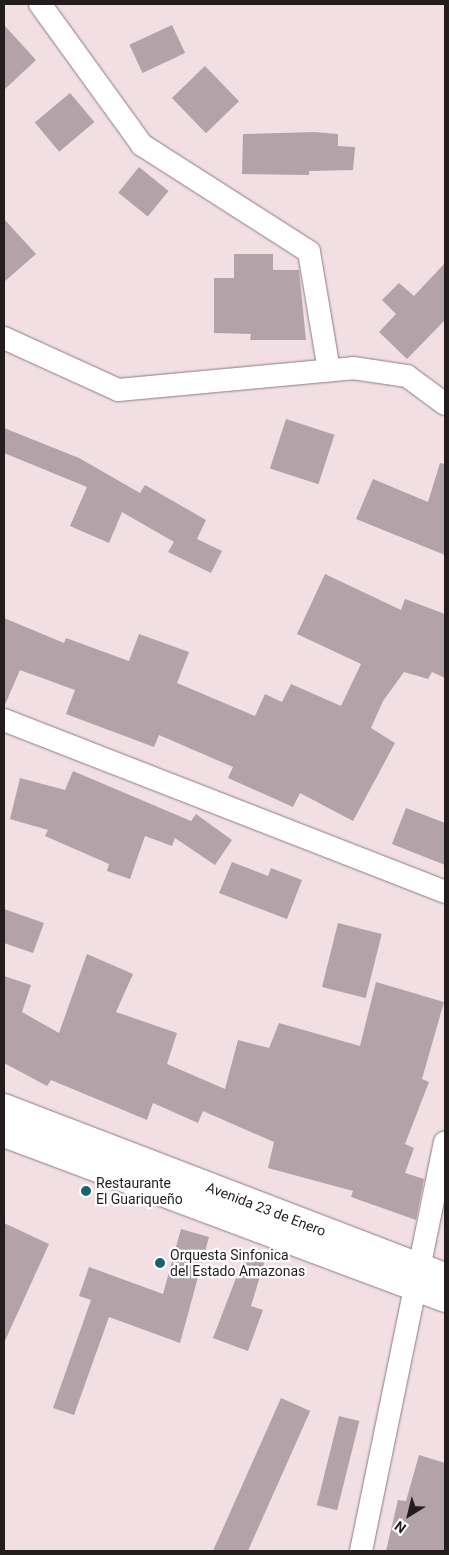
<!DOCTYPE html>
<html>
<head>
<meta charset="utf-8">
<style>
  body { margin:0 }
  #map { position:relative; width:449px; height:1555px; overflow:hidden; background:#f1dfe4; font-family:Roboto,sans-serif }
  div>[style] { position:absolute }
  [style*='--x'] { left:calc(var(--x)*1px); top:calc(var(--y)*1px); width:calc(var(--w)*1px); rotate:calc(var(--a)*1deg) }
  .building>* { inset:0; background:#b3a2a7; transform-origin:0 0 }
  .roads { filter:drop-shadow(0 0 1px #8c7c80) drop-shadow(0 0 1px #8c7c80) }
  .minor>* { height:22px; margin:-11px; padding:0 11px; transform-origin:11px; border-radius:11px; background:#fff }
  .secondary>* { height:28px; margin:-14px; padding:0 14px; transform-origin:14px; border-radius:14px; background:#fff }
  .dots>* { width:14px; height:14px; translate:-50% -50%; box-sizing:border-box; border:2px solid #fff; border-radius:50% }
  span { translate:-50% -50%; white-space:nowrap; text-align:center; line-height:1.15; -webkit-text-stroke:4.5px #fff; paint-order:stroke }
  .poi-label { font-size:14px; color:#231d1e }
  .left { translate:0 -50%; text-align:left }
  .street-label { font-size:14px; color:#231d1e }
  .frame { position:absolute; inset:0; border:5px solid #231d1e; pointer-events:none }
  .north { position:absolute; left:384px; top:1490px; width:50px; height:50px; -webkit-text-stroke:4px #fff; paint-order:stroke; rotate:216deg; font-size:14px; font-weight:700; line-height:20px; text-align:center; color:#231d1e }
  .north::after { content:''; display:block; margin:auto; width:18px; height:22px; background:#231d1e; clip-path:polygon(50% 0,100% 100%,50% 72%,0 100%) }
</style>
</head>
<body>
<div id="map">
  <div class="building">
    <i style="clip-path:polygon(4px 25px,36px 60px,4px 90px)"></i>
    <i style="left:172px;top:25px;width:31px;height:47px;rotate:65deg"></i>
    <i style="left:205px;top:66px;width:49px;height:46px;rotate:46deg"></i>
    <i style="left:70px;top:93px;width:38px;height:46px;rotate:50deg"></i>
    <i style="clip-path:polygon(314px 132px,338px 134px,338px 146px,355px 147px,353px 170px,309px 171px,309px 175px,242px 174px,243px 134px)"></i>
    <i style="left:139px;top:167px;width:38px;height:33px;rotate:39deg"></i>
    <i style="clip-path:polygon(4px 219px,36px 254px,4px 282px)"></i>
    <i style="clip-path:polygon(234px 254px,273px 254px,273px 270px,299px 270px,306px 340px,250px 340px,251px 334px,214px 333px,214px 278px,234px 278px)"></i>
    <i style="clip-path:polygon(445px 263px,445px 320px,407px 359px,379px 332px,396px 314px,382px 300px,399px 283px,414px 296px)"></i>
    <i style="left:286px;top:419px;width:51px;height:52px;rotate:18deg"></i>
    <i style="clip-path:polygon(4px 428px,79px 458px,140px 493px,145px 485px,206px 520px,197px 539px,222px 551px,211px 573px,168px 552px,174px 542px,122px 512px,109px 543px,70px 526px,87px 487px,4px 453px)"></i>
    <i style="clip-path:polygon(440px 463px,445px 464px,445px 555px,356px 519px,373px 479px,428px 502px)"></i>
    <i style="clip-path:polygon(325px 574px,401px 610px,405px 599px,445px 614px,445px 678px,432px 672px,428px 679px,404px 672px,383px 701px,371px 728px,395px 743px,353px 821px,300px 793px,293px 807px,228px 778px,233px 767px,159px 735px,154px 747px,66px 714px,75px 690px,20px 670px,4px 707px,4px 618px,64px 643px,66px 638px,129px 661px,139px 634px,189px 652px,177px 683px,255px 716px,265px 694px,282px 702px,291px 684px,341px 706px,361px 664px,297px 634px)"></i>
    <i style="clip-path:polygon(73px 771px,191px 821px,196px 814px,232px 840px,215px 865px,175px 838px,172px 846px,145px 836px,130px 879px,107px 871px,109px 864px,45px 836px,48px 830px,10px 819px,20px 778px,65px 790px)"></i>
    <i style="clip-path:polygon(406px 808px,445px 823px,445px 865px,392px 844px)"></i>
    <i style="clip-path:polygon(232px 862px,268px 876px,271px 868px,302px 880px,287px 919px,219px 893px)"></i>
    <i style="clip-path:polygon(4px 909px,44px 923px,33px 953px,4px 943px)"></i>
    <i style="left:338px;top:923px;width:45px;height:66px;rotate:14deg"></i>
    <i style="clip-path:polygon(87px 954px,133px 974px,116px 1012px,177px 1033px,167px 1064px,225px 1089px,238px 1040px,269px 1048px,279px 1023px,360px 1046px,376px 982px,444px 1002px,422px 1079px,429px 1082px,405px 1144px,414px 1148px,405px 1173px,424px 1179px,416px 1220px,351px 1197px,353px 1191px,268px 1168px,274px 1142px,203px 1111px,198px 1123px,153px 1103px,147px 1120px,51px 1080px,47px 1086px,4px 1063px,4px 976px,31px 985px,22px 1012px,59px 1033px)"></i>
    <i style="clip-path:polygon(4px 1223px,49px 1244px,4px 1343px)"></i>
    <i style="clip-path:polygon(181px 1229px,209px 1237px,180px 1343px,109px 1317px,74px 1415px,53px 1408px,91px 1300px,79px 1296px,89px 1267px,163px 1294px)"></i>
    <i style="clip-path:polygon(246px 1252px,265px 1260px,251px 1306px,263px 1310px,248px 1351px,213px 1338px)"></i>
    <i style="left:281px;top:1398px;width:32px;height:166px;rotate:24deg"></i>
    <i style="left:339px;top:1416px;width:21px;height:92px;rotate:14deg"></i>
    <i style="clip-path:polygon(419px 1455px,445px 1463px,445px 1551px,386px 1551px,398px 1500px,406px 1501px)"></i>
  </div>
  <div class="roads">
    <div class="minor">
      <i style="--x:40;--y:4;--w:174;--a:54.1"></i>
      <i style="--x:142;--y:145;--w:198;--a:32.6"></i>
      <i style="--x:309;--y:252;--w:120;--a:80.4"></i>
      <i style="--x:4;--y:338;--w:125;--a:24.5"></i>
      <i style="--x:118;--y:390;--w:236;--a:-5.3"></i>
      <i style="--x:353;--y:368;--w:55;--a:8.4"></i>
      <i style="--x:407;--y:376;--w:47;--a:36.4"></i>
      <i style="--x:4;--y:720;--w:473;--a:21.3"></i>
      <i style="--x:361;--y:1551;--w:417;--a:-78.4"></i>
    </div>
    <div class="secondary">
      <i style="--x:4;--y:1108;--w:472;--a:21"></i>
      <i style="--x:4;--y:1133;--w:471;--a:20.5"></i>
    </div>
  </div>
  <div class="dots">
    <i style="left:86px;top:1191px;background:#18636f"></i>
    <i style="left:160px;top:1263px;background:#18636f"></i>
  </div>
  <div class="poi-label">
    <span class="left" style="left:96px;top:1191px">Restaurante<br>El Guariqueño</span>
    <span class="left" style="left:170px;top:1263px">Orquesta Sinfonica<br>del Estado Amazonas</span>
  </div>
  <div class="street-label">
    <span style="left:266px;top:1209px;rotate:21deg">Avenida 23 de Enero</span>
  </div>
  <div class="frame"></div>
  <div class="north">N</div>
</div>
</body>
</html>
